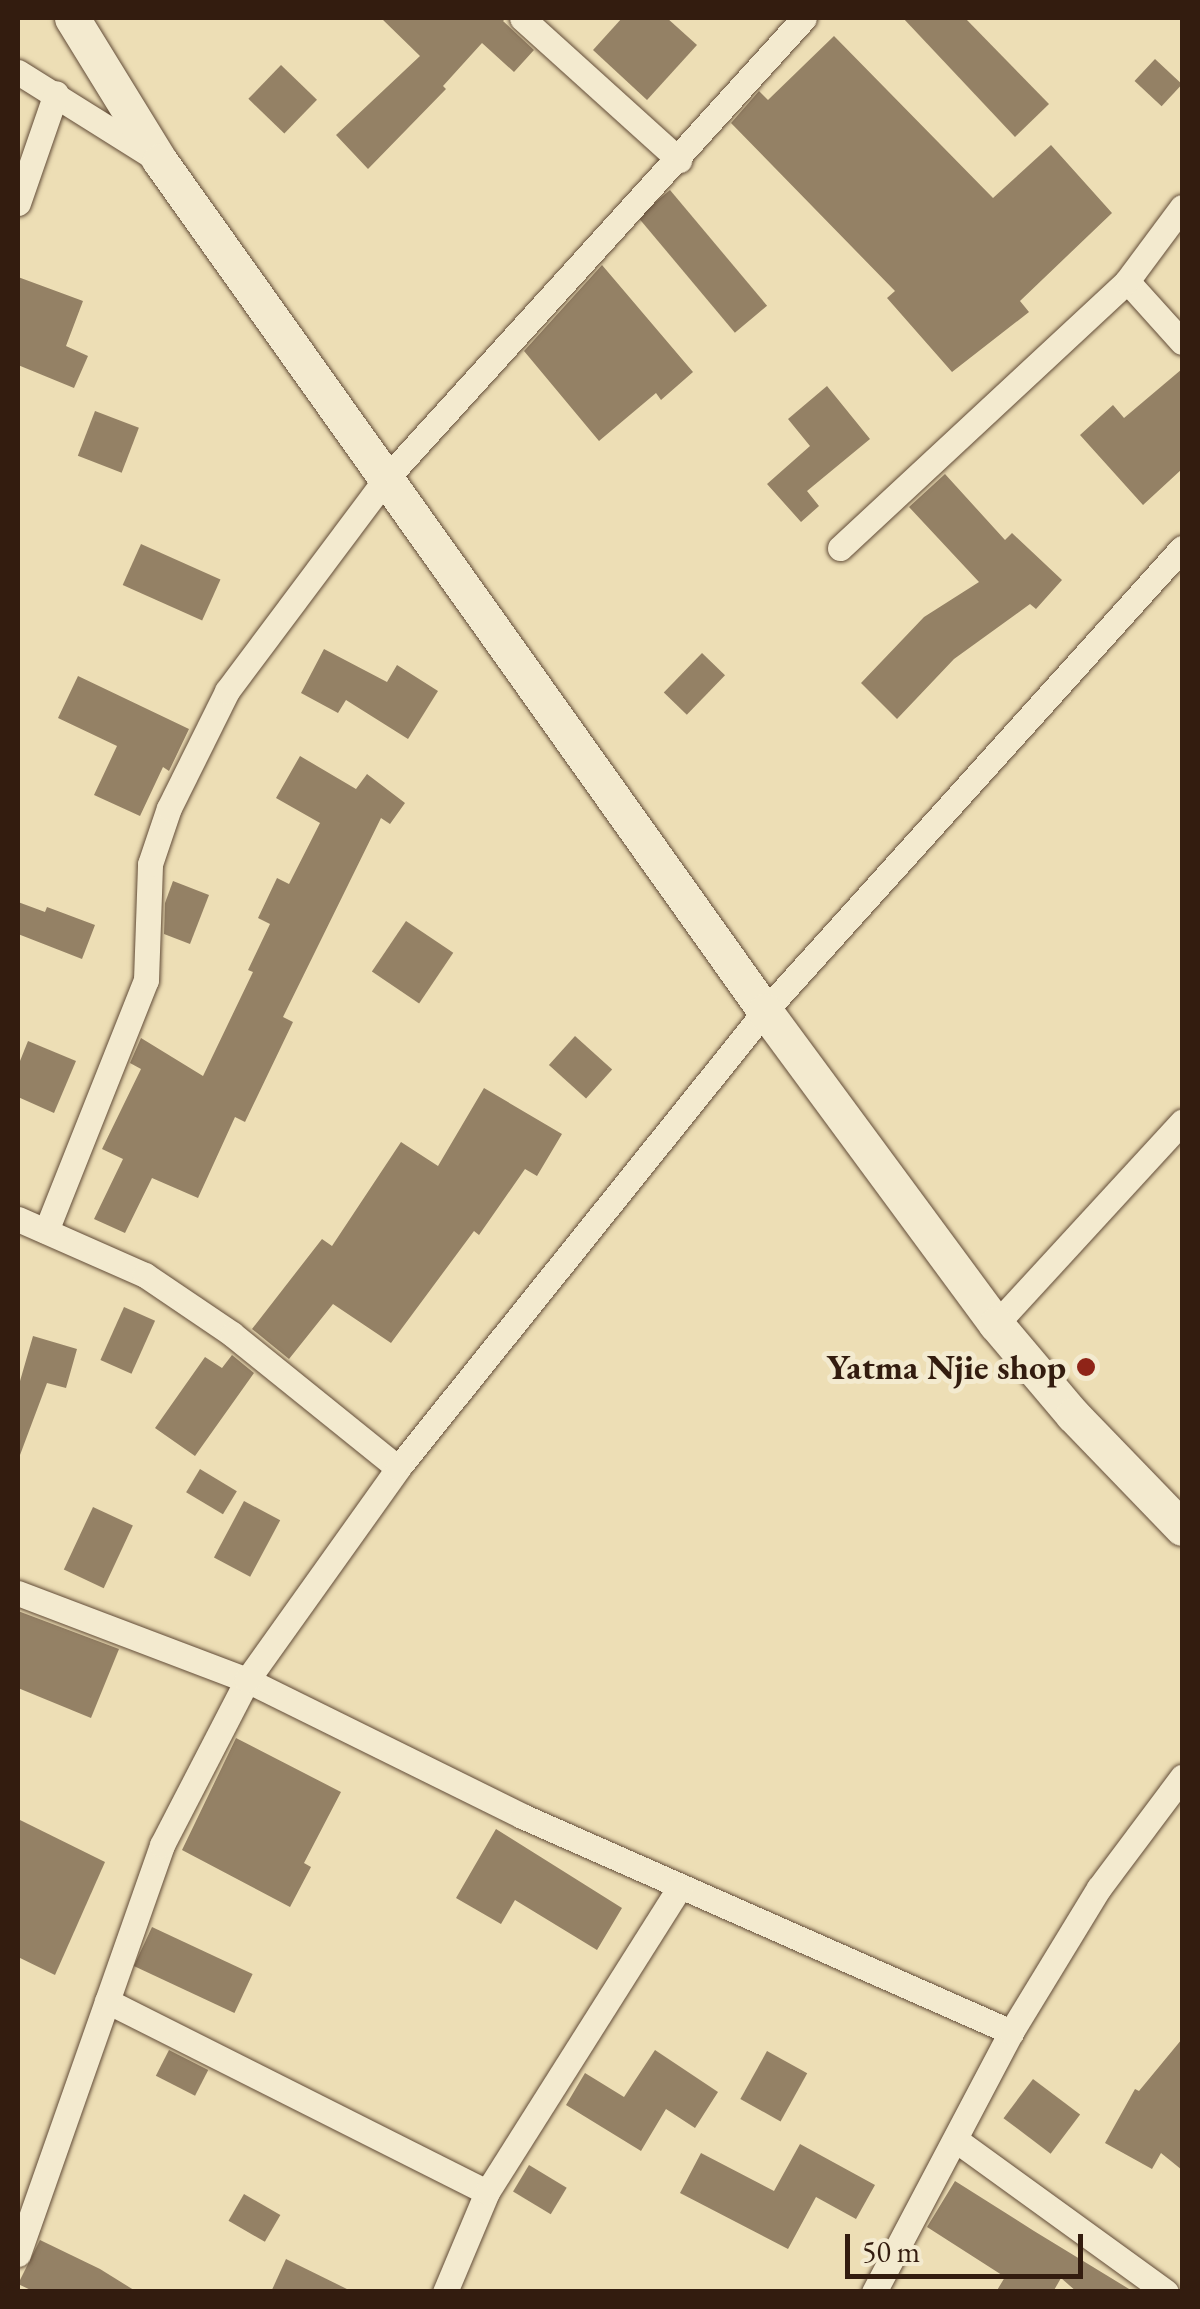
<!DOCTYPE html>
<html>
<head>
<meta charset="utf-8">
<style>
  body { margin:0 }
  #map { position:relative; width:1200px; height:2309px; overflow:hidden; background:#eddeb5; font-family:"EB Garamond",serif }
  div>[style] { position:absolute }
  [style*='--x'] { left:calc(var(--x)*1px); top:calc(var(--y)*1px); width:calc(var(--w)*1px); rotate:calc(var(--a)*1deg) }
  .building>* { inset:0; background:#948165; transform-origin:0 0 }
  .roads { filter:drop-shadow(0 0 2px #624c38) drop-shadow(0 0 2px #624c38) }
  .street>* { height:25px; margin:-12.5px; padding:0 12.5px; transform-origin:12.5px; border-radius:12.5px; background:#f3eacf }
  .secondary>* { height:35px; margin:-17.5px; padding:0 17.5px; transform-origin:17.5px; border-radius:17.5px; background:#f3eacf }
  .dots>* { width:28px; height:28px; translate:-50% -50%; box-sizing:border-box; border:5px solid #f3eacf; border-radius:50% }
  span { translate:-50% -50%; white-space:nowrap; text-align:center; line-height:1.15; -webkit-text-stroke:10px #f3eacf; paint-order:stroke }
  .poi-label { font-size:35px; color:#331c0f; font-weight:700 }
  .right { translate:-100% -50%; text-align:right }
  .frame { position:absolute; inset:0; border:20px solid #331c0f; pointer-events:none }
  .scale { position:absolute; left:845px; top:2234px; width:238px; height:45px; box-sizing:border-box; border:5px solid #331c0f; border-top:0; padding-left:12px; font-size:30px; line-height:35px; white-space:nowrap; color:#331c0f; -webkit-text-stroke:8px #f3eacf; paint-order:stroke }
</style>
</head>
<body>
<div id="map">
  <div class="building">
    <i style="clip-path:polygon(381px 18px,506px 18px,503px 21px,534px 50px,514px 72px,482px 43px,443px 86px,446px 89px,368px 169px,336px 135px,420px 56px)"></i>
    <i style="clip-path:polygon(622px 18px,667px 18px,697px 45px,647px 100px,593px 50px)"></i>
    <i style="clip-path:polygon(903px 18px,965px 18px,1049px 104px,1015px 137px)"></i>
    <i style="clip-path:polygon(834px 36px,993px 198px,1051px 145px,1112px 213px,1020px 301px,1029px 312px,952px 372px,887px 298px,895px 291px,731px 123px,759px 91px,768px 100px)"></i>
    <i style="left:1155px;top:59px;width:37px;height:30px;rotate:43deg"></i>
    <i style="left:281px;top:65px;width:50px;height:47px;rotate:44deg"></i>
    <i style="left:670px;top:190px;width:151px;height:42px;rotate:50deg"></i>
    <i style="clip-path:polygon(602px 265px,693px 372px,661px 400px,656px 393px,599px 441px,524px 351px)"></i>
    <i style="clip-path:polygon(18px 277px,83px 301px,66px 346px,88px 356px,74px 388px,18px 365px)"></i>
    <i style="clip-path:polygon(1182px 369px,1182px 469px,1143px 505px,1080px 435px,1113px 405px,1124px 418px)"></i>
    <i style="clip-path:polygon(827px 386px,870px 439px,807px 491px,819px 506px,801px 522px,767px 484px,810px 446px,788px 419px)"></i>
    <i style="left:95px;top:411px;width:47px;height:48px;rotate:21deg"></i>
    <i style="clip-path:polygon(945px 474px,1005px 540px,1012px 533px,1062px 580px,1036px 609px,1030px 604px,954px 659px,897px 719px,861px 683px,924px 617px,979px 582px,909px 507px)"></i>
    <i style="left:141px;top:544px;width:87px;height:45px;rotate:24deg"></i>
    <i style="clip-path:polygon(324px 649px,387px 682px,397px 665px,438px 691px,408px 739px,346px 700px,338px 713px,301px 693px)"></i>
    <i style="left:702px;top:653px;width:32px;height:55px;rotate:44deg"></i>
    <i style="clip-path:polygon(78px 676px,189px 729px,169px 771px,163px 767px,140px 816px,94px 795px,117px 746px,58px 718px)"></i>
    <i style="clip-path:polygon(300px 756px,356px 789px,367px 774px,405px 803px,390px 824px,381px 818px,283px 1017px,293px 1022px,245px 1122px,235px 1117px,198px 1198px,152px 1178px,125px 1233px,94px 1219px,123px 1159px,102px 1149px,141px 1069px,130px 1063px,141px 1038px,203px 1076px,253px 972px,248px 970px,270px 924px,258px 918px,277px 878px,289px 884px,320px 823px,276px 798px)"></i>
    <i style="clip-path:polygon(173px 881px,209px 895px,190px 944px,164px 934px,165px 903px)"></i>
    <i style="clip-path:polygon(18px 902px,45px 912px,47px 907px,95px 925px,82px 959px,18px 934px)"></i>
    <i style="left:406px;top:921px;width:57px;height:61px;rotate:34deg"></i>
    <i style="left:575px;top:1036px;width:50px;height:39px;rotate:42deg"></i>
    <i style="clip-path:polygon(28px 1041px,76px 1061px,54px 1113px,18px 1097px,18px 1066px)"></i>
    <i style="clip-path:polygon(484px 1088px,562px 1134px,537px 1176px,525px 1169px,479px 1235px,474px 1231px,391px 1343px,333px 1304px,289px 1359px,252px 1329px,322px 1239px,332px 1246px,401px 1142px,438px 1166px)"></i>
    <i style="left:124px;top:1307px;width:34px;height:58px;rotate:24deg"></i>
    <i style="clip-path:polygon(33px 1336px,77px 1349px,66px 1388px,47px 1383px,20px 1455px,18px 1388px)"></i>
    <i style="clip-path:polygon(232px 1355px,254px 1373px,195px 1456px,155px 1428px,205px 1357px,222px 1368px)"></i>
    <i style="left:200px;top:1469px;width:43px;height:27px;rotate:31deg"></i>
    <i style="left:244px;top:1501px;width:41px;height:64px;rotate:28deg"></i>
    <i style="left:93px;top:1507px;width:44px;height:69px;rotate:25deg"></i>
    <i style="clip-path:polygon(18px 1611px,119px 1649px,91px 1718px,18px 1688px)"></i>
    <i style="clip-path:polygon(236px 1738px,341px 1792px,304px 1863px,311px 1867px,290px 1907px,182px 1850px)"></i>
    <i style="clip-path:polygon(18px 1819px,105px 1862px,55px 1975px,18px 1957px)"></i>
    <i style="clip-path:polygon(496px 1829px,622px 1908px,597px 1950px,515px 1900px,501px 1924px,456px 1898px)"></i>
    <i style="left:152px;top:1927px;width:111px;height:43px;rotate:25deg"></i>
    <i style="clip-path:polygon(1182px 2039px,1182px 2170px,1161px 2153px,1152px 2169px,1105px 2143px,1135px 2089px,1139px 2091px)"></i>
    <i style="left:169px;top:2050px;width:44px;height:29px;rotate:27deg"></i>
    <i style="clip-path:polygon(655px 2050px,718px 2092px,695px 2128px,666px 2109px,641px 2151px,566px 2105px,585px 2073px,624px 2097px)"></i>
    <i style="left:767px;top:2051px;width:46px;height:55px;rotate:29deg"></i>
    <i style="left:1033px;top:2079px;width:59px;height:49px;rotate:37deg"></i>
    <i style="clip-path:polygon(800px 2144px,875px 2185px,856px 2219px,816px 2197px,788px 2249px,680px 2193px,701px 2153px,774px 2191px)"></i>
    <i style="left:529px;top:2165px;width:44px;height:31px;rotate:31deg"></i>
    <i style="clip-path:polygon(955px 2181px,1034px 2231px,1134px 2292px,1077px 2292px,1061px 2278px,1053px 2292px,996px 2292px,1005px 2277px,927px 2227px)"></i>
    <i style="left:244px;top:2194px;width:42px;height:31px;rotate:30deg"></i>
    <i style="clip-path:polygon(40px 2240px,100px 2269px,137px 2292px,35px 2292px,18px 2284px)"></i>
    <i style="clip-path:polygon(286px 2259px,353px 2292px,271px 2292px)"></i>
  </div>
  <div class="roads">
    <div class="street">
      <i style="--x:522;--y:18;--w:212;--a:42.1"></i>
      <i style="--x:18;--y:72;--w:158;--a:32.1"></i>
      <i style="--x:18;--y:203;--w:116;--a:-70.9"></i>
      <i style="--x:1127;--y:281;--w:82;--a:48"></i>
      <i style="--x:840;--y:548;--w:392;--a:-42.9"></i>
      <i style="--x:1127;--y:281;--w:92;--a:-53.4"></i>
      <i style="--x:18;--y:1219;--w:139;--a:23.8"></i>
      <i style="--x:145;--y:1275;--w:105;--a:34.1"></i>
      <i style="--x:232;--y:1334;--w:213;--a:38.9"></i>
      <i style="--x:46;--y:1231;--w:270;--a:-68.3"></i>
      <i style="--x:146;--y:980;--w:116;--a:-88"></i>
      <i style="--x:150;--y:864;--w:59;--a:-71.3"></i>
      <i style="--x:169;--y:808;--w:131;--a:-63.6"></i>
      <i style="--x:227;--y:691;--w:262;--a:-53.2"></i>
      <i style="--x:384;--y:481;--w:625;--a:-47.79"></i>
      <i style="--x:996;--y:1324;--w:275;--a:-47.4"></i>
      <i style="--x:18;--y:1593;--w:245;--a:20.8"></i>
      <i style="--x:247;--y:1680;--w:307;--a:26.3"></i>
      <i style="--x:522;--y:1816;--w:535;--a:23.83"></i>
      <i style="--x:107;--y:2001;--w:425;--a:26.7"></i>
      <i style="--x:956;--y:2140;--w:259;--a:35.9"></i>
      <i style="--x:18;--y:2254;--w:434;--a:-70.6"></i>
      <i style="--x:162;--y:1845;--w:186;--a:-62.7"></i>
      <i style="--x:247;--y:1680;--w:260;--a:-54.5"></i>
      <i style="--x:398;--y:1468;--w:586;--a:-51.23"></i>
      <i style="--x:765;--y:1011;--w:623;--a:-47.99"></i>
      <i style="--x:445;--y:2292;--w:108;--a:-67.2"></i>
      <i style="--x:487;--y:2192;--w:360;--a:-57.7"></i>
      <i style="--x:874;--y:2292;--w:294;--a:-62.2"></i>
      <i style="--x:1011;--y:2032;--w:169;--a:-58.6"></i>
      <i style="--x:1099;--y:1888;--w:139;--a:-53.2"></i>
    </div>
    <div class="secondary">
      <i style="--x:72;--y:18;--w:168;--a:58.4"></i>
      <i style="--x:160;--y:161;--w:1043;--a:54.56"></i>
      <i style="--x:765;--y:1011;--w:389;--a:53.6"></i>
      <i style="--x:996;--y:1324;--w:119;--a:49.8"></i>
      <i style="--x:1073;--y:1415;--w:157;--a:46"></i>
    </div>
  </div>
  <div class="dots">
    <i style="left:1086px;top:1367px;background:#8f2418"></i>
  </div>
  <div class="poi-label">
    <span class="right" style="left:1066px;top:1367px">Yatma Njie shop</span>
  </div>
  <div class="frame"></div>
  <div class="scale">50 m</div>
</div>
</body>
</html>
